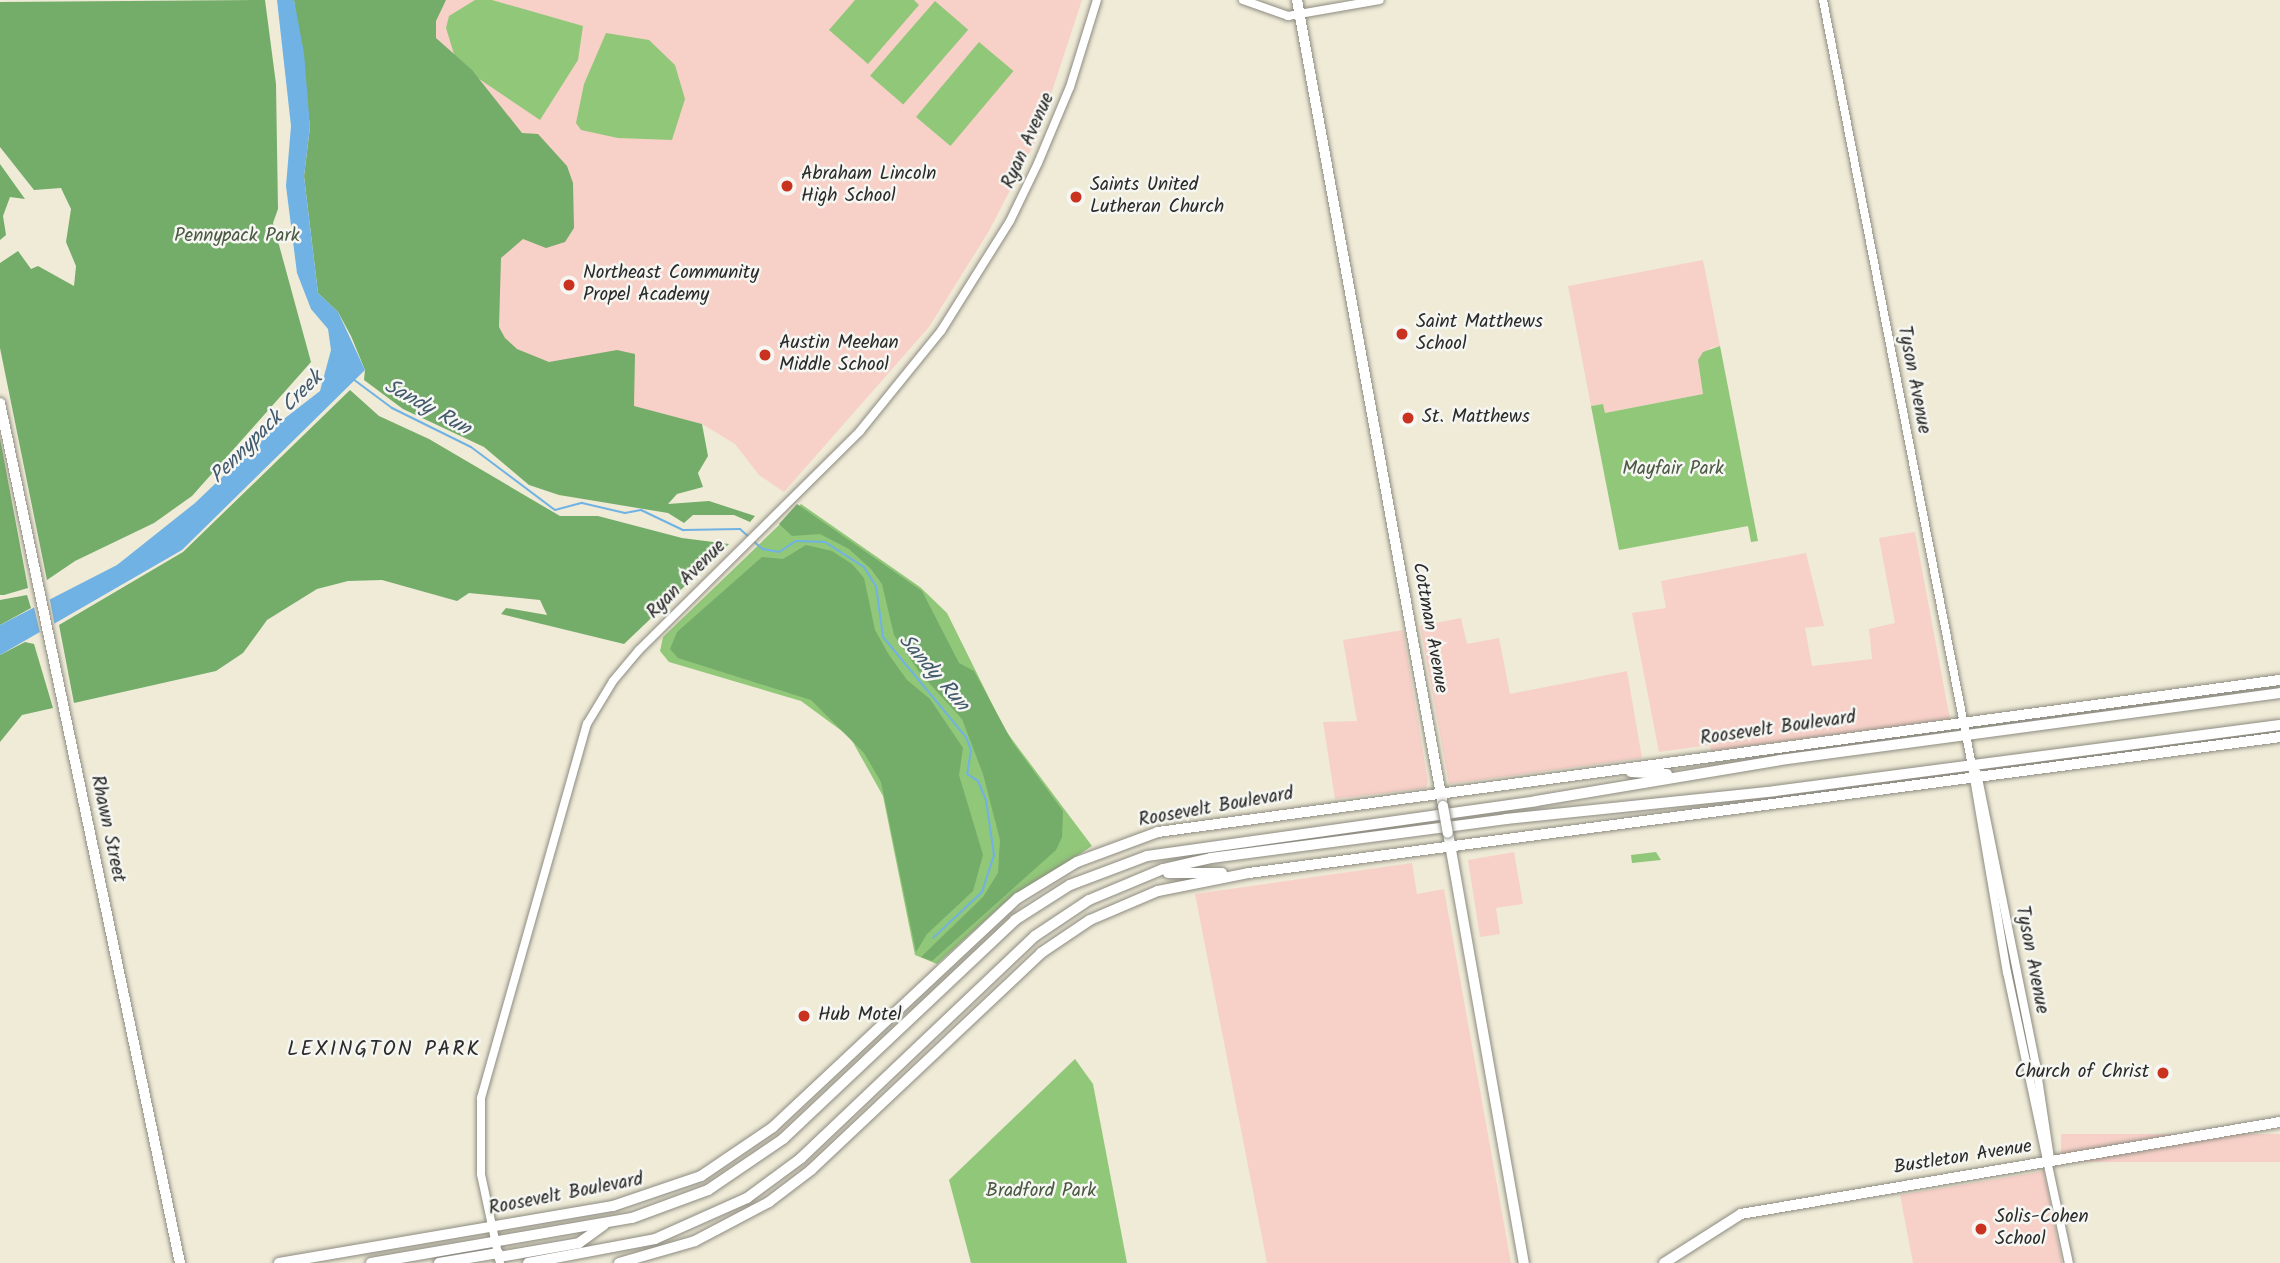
<!DOCTYPE html>
<html>
<head>
<meta charset="utf-8">
<style>
  body { margin:0 }
  #map { position:relative; width:2280px; height:1263px; overflow:hidden; background:#efebd7; font-family:Kalam,sans-serif }
  div>[style] { position:absolute }
  [style*='--x'] { left:calc(var(--x)*1px); top:calc(var(--y)*1px); width:calc(var(--w)*1px); rotate:calc(var(--a)*1deg) }
  .built>* { inset:0; background:#f7d1c8; transform-origin:0 0 }
  .green>* { inset:0; background:#91c779; transform-origin:0 0 }
  .forest>* { inset:0; background:#74ac69 }
  .water>* { inset:0; background:#70b2e4 }
  .pier>* { inset:0; background:#efebd7 }
  .stream>* { height:2px; margin:-1px; padding:0 1px; transform-origin:1px; border-radius:1px; background:#70b2e4 }
  .roads { filter:drop-shadow(0 0 2px #8d8b81) drop-shadow(0 0 2px #8d8b81) }
  .minor>* { height:8px; margin:-4px; padding:0 4px; transform-origin:4px; border-radius:4px; background:#fff }
  .major>* { height:10px; margin:-5px; padding:0 5px; transform-origin:5px; border-radius:5px; background:#fff }
  .highway>* { height:10px; margin:-5px; padding:0 5px; transform-origin:5px; border-radius:5px; background:#fff }
  .bridges { filter:drop-shadow(0 0 2px #8d8b81) drop-shadow(0 0 2px #8d8b81) }
  .major-bridge>* { height:10px; margin:-5px; padding:0 5px; transform-origin:5px; border-radius:5px; background:#fff }
  .dots>* { width:19px; height:19px; translate:-50% -50%; box-sizing:border-box; border:4px solid #f6f6f2; border-radius:50% }
  span { translate:-50% -50%; white-space:nowrap; text-align:center; line-height:1.15; -webkit-text-stroke:5px #f6f6f2; paint-order:stroke }
  .street-label { font-size:19px; color:#2b2b2b }
  .poi-label { font-size:19px; color:#2b2b2b }
  .left { translate:0 -50%; text-align:left }
  .right { translate:-100% -50%; text-align:right }
  .park-label { font-size:19px; color:#4a5a42 }
  .water-label { font-size:21px; color:#435a6c; font-style:italic }
  .neighbourhood-label { font-size:21px; color:#2b2b2b; letter-spacing:2px }
</style>
</head>
<body>
<div id="map">
  <div class="built">
    <i style="clip-path:polygon(409px 0,1082px 0,1036px 140px,989px 231px,929px 327px,784px 492px,759px 475px,735px 444px,702px 424px,486px 369px,514px 131px,410px 20px)"></i>
    <i style="clip-path:polygon(1703px 260px,1720px 346px,1710px 348px,1704px 394px,1605px 413px,1603px 404px,1591px 406px,1568px 286px)"></i>
    <i style="clip-path:polygon(1915px 532px,1950px 719px,1711px 751px,1710px 745px,1659px 752px,1632px 613px,1666px 608px,1661px 581px,1806px 553px,1824px 626px,1805px 628px,1812px 666px,1872px 659px,1869px 629px,1895px 623px,1879px 538px)"></i>
    <i style="clip-path:polygon(1461px 618px,1467px 644px,1499px 638px,1510px 694px,1627px 671px,1642px 758px,1449px 784px,1420px 626px)"></i>
    <i style="clip-path:polygon(1403px 630px,1428px 782px,1426px 788px,1335px 799px,1323px 722px,1357px 721px,1343px 640px)"></i>
    <i style="clip-path:polygon(1514px 852px,1523px 904px,1496px 908px,1500px 934px,1480px 937px,1468px 860px)"></i>
    <i style="clip-path:polygon(1412px 863px,1417px 894px,1444px 889px,1511px 1263px,1267px 1263px,1195px 894px)"></i>
    <i style="left:2280px;top:1134px;width:28px;height:219px;rotate:90deg"></i>
    <i style="clip-path:polygon(2044px 1171px,2062px 1263px,1913px 1263px,1900px 1195px)"></i>
  </div>
  <div class="green">
    <i style="clip-path:polygon(475px 0,492px 0,583px 26px,578px 60px,540px 120px,457px 64px,446px 28px,449px 16px)"></i>
    <i style="clip-path:polygon(855px 0,914px 0,919px 5px,868px 64px,829px 30px)"></i>
    <i style="left:935px;top:1px;width:44px;height:99px;rotate:41deg"></i>
    <i style="clip-path:polygon(606px 33px,649px 40px,675px 65px,685px 99px,672px 140px,618px 138px,581px 130px,576px 123px,584px 84px)"></i>
    <i style="left:979px;top:42px;width:45px;height:98px;rotate:40deg"></i>
    <i style="clip-path:polygon(1720px 346px,1758px 541px,1751px 542px,1748px 526px,1619px 550px,1591px 406px,1603px 404px,1605px 413px,1703px 394px,1698px 360px,1703px 352px)"></i>
    <i style="clip-path:polygon(801px 504px,920px 587px,947px 613px,1005px 730px,1092px 846px,1003px 904px,937px 964px,915px 955px,883px 796px,850px 737px,801px 701px,669px 662px,660px 651px,663px 637px)"></i>
    <i style="clip-path:polygon(1656px 852px,1661px 860px,1632px 863px,1631px 855px)"></i>
    <i style="clip-path:polygon(1075px 1059px,1093px 1084px,1127px 1263px,971px 1263px,949px 1180px)"></i>
  </div>
  <div class="forest">
    <i style="clip-path:polygon(265px 0,276px 84px,278px 209px,273px 223px,311px 362px,192px 496px,154px 523px,75px 561px,47px 580px,0 348px,0 263px,18px 251px,31px 269px,38px 266px,74px 286px,76px 266px,66px 242px,71px 209px,61px 188px,34px 190px,0 147px,0 2px)"></i>
    <i style="clip-path:polygon(294px 0,446px 0,436px 21px,436px 38px,472px 70px,522px 133px,538px 134px,567px 166px,573px 183px,574px 228px,565px 242px,546px 248px,523px 239px,501px 258px,499px 327px,505px 338px,517px 349px,549px 362px,617px 350px,635px 354px,634px 406px,702px 424px,708px 456px,698px 473px,703px 487px,677px 494px,668px 504px,709px 501px,755px 516px,750px 522px,734px 515px,693px 515px,684px 523px,668px 513px,559px 495px,529px 485px,484px 447px,403px 409px,364px 380px,365px 370px,351px 336px,338px 312px,318px 293px,304px 176px,310px 127px)"></i>
    <i style="clip-path:polygon(0 164px,25px 199px,10px 197px,3px 216px,6px 235px,0 240px)"></i>
    <i style="clip-path:polygon(350px 390px,379px 416px,429px 439px,560px 516px,598px 516px,682px 538px,729px 544px,624px 644px,501px 614px,506px 608px,547px 615px,540px 600px,469px 593px,457px 601px,382px 580px,348px 581px,317px 589px,267px 620px,243px 653px,216px 671px,74px 703px,59px 625px,183px 552px)"></i>
    <i style="clip-path:polygon(0 438px,28px 588px,4px 595px,0 595px)"></i>
    <i style="clip-path:polygon(797px 504px,922px 591px,959px 663px,974px 671px,1013px 743px,1063px 811px,1062px 837px,1056px 850px,932px 961px,921px 957px,983px 897px,998px 873px,1000px 840px,983px 774px,962px 719px,920px 673px,894px 635px,882px 584px,871px 569px,849px 549px,820px 534px,792px 536px,779px 524px)"></i>
    <i style="clip-path:polygon(806px 545px,832px 551px,852px 564px,864px 578px,875px 630px,889px 655px,907px 680px,930px 699px,963px 748px,959px 775px,983px 855px,973px 891px,927px 934px,916px 952px,881px 782px,864px 753px,811px 700px,678px 658px,670px 649px,677px 632px,762px 557px,783px 559px)"></i>
    <i style="clip-path:polygon(27px 595px,31px 608px,0 625px,0 600px)"></i>
    <i style="clip-path:polygon(25px 642px,34px 644px,53px 708px,22px 715px,0 742px,0 655px)"></i>
  </div>
  <div class="water">
    <i style="clip-path:polygon(277px 0,294px 0,304px 53px,310px 127px,304px 176px,318px 293px,338px 312px,365px 370px,182px 550px,0 655px,0 625px,117px 565px,195px 503px,280px 422px,320px 391px,331px 350px,328px 329px,311px 309px,297px 273px,286px 186px,291px 126px)"></i>
  </div>
  <div class="pier">
    <i style="clip-path:polygon(49px 595px,55px 627px,41px 637px,33px 603px)"></i>
  </div>
  <div class="stream">
    <i style="--x:353;--y:379;--w:49;--a:36.6"></i>
    <i style="--x:392;--y:408;--w:88;--a:26.3"></i>
    <i style="--x:471;--y:447;--w:105;--a:36.9"></i>
    <i style="--x:555;--y:510;--w:28;--a:-15"></i>
    <i style="--x:582;--y:503;--w:44;--a:13.1"></i>
    <i style="--x:625;--y:513;--w:16;--a:-11"></i>
    <i style="--x:641;--y:510;--w:47;--a:25.5"></i>
    <i style="--x:683;--y:530;--w:57;--a:-1"></i>
    <i style="--x:740;--y:529;--w:12;--a:42"></i>
    <i style="--x:753;--y:541;--w:13;--a:39"></i>
    <i style="--x:763;--y:549;--w:16;--a:11"></i>
    <i style="--x:779;--y:552;--w:20;--a:-33"></i>
    <i style="--x:796;--y:541;--w:29;--a:2"></i>
    <i style="--x:825;--y:542;--w:46;--a:32.7"></i>
    <i style="--x:864;--y:567;--w:22;--a:58"></i>
    <i style="--x:876;--y:586;--w:51;--a:82.2"></i>
    <i style="--x:883;--y:637;--w:130;--a:50.3"></i>
    <i style="--x:966;--y:737;--w:14;--a:69"></i>
    <i style="--x:971;--y:750;--w:24;--a:99"></i>
    <i style="--x:967;--y:774;--w:13;--a:32"></i>
    <i style="--x:978;--y:781;--w:21;--a:67"></i>
    <i style="--x:986;--y:800;--w:56;--a:81.7"></i>
    <i style="--x:994;--y:855;--w:39;--a:108"></i>
    <i style="--x:982;--y:892;--w:67;--a:136.8"></i>
  </div>
  <div class="roads">
    <div class="minor">
      <i style="--x:1243;--y:0;--w:48;--a:19.6"></i>
      <i style="--x:1288;--y:16;--w:93;--a:-9.9"></i>
      <i style="--x:1823;--y:0;--w:780;--a:78.99"></i>
      <i style="--x:1972;--y:766;--w:209;--a:80.4"></i>
      <i style="--x:2007;--y:972;--w:298;--a:78"></i>
      <i style="--x:1977;--y:773;--w:298;--a:78.6"></i>
      <i style="--x:2036;--y:1065;--w:95;--a:81.5"></i>
      <i style="--x:500;--y:1263;--w:91;--a:-102.1"></i>
      <i style="--x:481;--y:1174;--w:76;--a:-90"></i>
      <i style="--x:481;--y:1098;--w:389;--a:-74.2"></i>
      <i style="--x:587;--y:724;--w:50;--a:-58.8"></i>
      <i style="--x:613;--y:681;--w:40;--a:-50"></i>
      <i style="--x:639;--y:650;--w:311;--a:-44.7"></i>
      <i style="--x:860;--y:431;--w:129;--a:-51"></i>
      <i style="--x:941;--y:331;--w:130;--a:-57.9"></i>
      <i style="--x:1010;--y:221;--w:64;--a:-64.2"></i>
      <i style="--x:1038;--y:163;--w:82;--a:-67.2"></i>
      <i style="--x:1070;--y:87;--w:91;--a:-72.8"></i>
    </div>
    <div class="major">
      <i style="--x:1297;--y:0;--w:819;--a:79.73"></i>
      <i style="--x:0;--y:403;--w:879;--a:78.18"></i>
      <i style="--x:1448;--y:833;--w:437;--a:80"></i>
      <i style="--x:1664;--y:1263;--w:91;--a:-32.5"></i>
      <i style="--x:1741;--y:1214;--w:547;--a:-9.69"></i>
    </div>
    <div class="highway">
      <i style="--x:1631;--y:772;--w:36;--a:3"></i>
      <i style="--x:1168;--y:873;--w:54;--a:0"></i>
      <i style="--x:499;--y:1257;--w:81;--a:-9.9"></i>
      <i style="--x:579;--y:1243;--w:31;--a:-36"></i>
      <i style="--x:279;--y:1263;--w:339;--a:-9.7"></i>
      <i style="--x:613;--y:1206;--w:93;--a:-18.8"></i>
      <i style="--x:701;--y:1176;--w:87;--a:-34.2"></i>
      <i style="--x:773;--y:1127;--w:335;--a:-43.1"></i>
      <i style="--x:1018;--y:898;--w:69;--a:-31.4"></i>
      <i style="--x:1077;--y:862;--w:86;--a:-20.3"></i>
      <i style="--x:1158;--y:832;--w:1132;--a:-7.72"></i>
      <i style="--x:371;--y:1263;--w:265;--a:-9.8"></i>
      <i style="--x:632;--y:1218;--w:81;--a:-20.2"></i>
      <i style="--x:708;--y:1190;--w:91;--a:-34.2"></i>
      <i style="--x:783;--y:1139;--w:319;--a:-43.3"></i>
      <i style="--x:1015;--y:920;--w:65;--a:-32.5"></i>
      <i style="--x:1070;--y:885;--w:82;--a:-20.6"></i>
      <i style="--x:1147;--y:856;--w:393;--a:-8"></i>
      <i style="--x:1536;--y:801;--w:247;--a:-9.5"></i>
      <i style="--x:1780;--y:760;--w:504;--a:-7.63"></i>
      <i style="--x:439;--y:1263;--w:60;--a:-9.6"></i>
      <i style="--x:528;--y:1263;--w:129;--a:-10.7"></i>
      <i style="--x:655;--y:1239;--w:101;--a:-24"></i>
      <i style="--x:747;--y:1198;--w:67;--a:-36.5"></i>
      <i style="--x:801;--y:1158;--w:323;--a:-43.5"></i>
      <i style="--x:1035;--y:936;--w:65;--a:-33.7"></i>
      <i style="--x:1089;--y:900;--w:80;--a:-22.7"></i>
      <i style="--x:1163;--y:869;--w:49;--a:-12.9"></i>
      <i style="--x:1211;--y:858;--w:298;--a:-7.5"></i>
      <i style="--x:1506;--y:819;--w:270;--a:-5.9"></i>
      <i style="--x:1775;--y:791;--w:509;--a:-7.45"></i>
      <i style="--x:619;--y:1263;--w:79;--a:-16.1"></i>
      <i style="--x:695;--y:1241;--w:84;--a:-27.8"></i>
      <i style="--x:769;--y:1202;--w:53;--a:-37.3"></i>
      <i style="--x:811;--y:1170;--w:316;--a:-43.3"></i>
      <i style="--x:1041;--y:953;--w:59;--a:-34"></i>
      <i style="--x:1090;--y:920;--w:74;--a:-23.1"></i>
      <i style="--x:1158;--y:891;--w:93;--a:-11.2"></i>
      <i style="--x:1249;--y:873;--w:1040;--a:-7.51"></i>
    </div>
  </div>
  <div class="bridges">
    <div class="major-bridge">
      <i style="--x:1443;--y:806;--w:27;--a:80"></i>
    </div>
  </div>
  <div class="dots">
    <i style="left:787px;top:186px;background:#c8321e"></i>
    <i style="left:1076px;top:197px;background:#c8321e"></i>
    <i style="left:569px;top:285px;background:#c8321e"></i>
    <i style="left:1402px;top:334px;background:#c8321e"></i>
    <i style="left:765px;top:355px;background:#c8321e"></i>
    <i style="left:1408px;top:418px;background:#c8321e"></i>
    <i style="left:804px;top:1016px;background:#c8321e"></i>
    <i style="left:2163px;top:1073px;background:#c8321e"></i>
    <i style="left:1981px;top:1229px;background:#c8321e"></i>
  </div>
  <div class="street-label">
    <span style="left:1029px;top:141px;rotate:-66deg">Ryan Avenue</span>
    <span style="left:1913px;top:380px;rotate:79deg">Tyson Avenue</span>
    <span style="left:687px;top:580px;rotate:-45deg">Ryan Avenue</span>
    <span style="left:1429px;top:628px;rotate:80deg">Cottman Avenue</span>
    <span style="left:1778px;top:729px;rotate:-8deg">Roosevelt Boulevard</span>
    <span style="left:1216px;top:808px;rotate:-10deg">Roosevelt Boulevard</span>
    <span style="left:107px;top:829px;rotate:78deg">Rhawn Street</span>
    <span style="left:2031px;top:960px;rotate:79deg">Tyson Avenue</span>
    <span style="left:1963px;top:1158px;rotate:-9deg">Bustleton Avenue</span>
    <span style="left:566px;top:1195px;rotate:-11deg">Roosevelt Boulevard</span>
  </div>
  <div class="poi-label">
    <span class="left" style="left:801px;top:186px">Abraham Lincoln<br>High School</span>
    <span class="left" style="left:1090px;top:197px">Saints United<br>Lutheran Church</span>
    <span class="left" style="left:583px;top:285px">Northeast Community<br>Propel Academy</span>
    <span class="left" style="left:1416px;top:334px">Saint Matthews<br>School</span>
    <span class="left" style="left:779px;top:355px">Austin Meehan<br>Middle School</span>
    <span class="left" style="left:1422px;top:418px">St. Matthews</span>
    <span class="left" style="left:818px;top:1016px">Hub Motel</span>
    <span class="right" style="left:2149px;top:1073px">Church of Christ</span>
    <span class="left" style="left:1995px;top:1229px">Solis-Cohen<br>School</span>
  </div>
  <div class="park-label">
    <span style="left:237px;top:237px">Pennypack Park</span>
    <span style="left:1673px;top:470px">Mayfair Park</span>
    <span style="left:1041px;top:1192px">Bradford Park</span>
  </div>
  <div class="water-label">
    <span style="left:427px;top:408px;rotate:29deg">Sandy Run</span>
    <span style="left:267px;top:428px;rotate:-45deg">Pennypack Creek</span>
    <span style="left:933px;top:673px;rotate:49deg">Sandy Run</span>
  </div>
  <div class="neighbourhood-label">
    <span style="left:384px;top:1050px">LEXINGTON PARK</span>
  </div>
</div>
</body>
</html>
